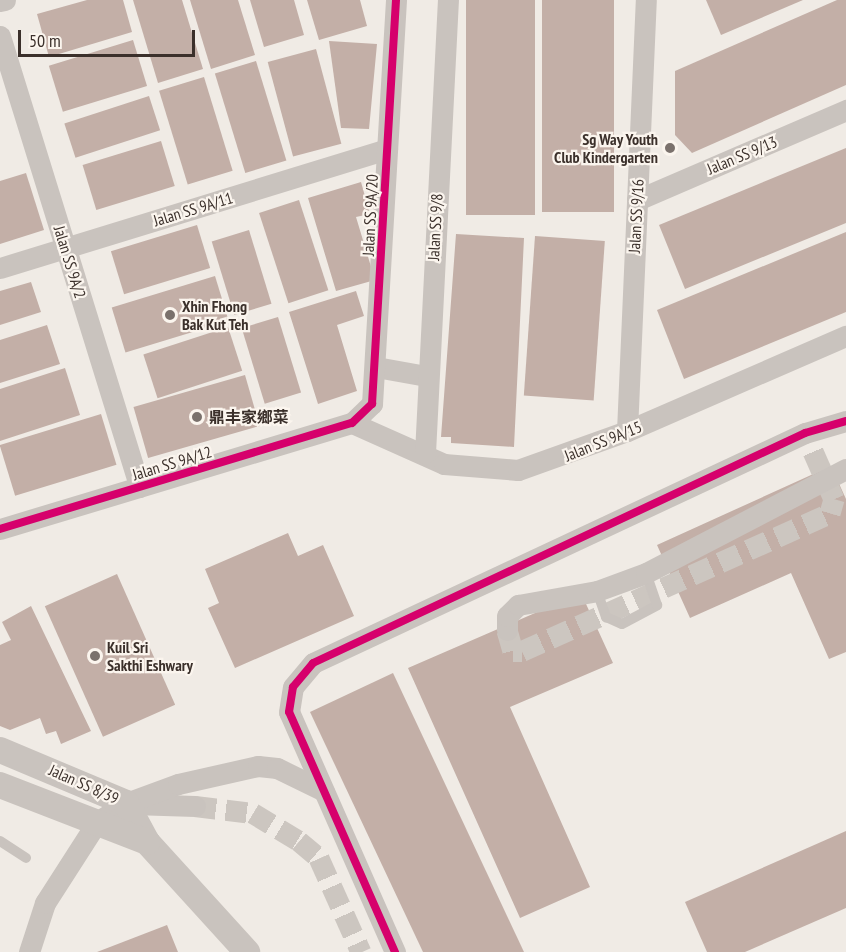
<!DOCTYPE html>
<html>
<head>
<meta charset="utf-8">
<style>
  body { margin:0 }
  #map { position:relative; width:846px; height:952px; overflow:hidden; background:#f0ebe5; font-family:"PT Sans Narrow","Noto Sans SC",sans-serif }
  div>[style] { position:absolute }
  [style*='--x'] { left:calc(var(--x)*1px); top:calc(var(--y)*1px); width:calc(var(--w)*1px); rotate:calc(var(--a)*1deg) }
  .building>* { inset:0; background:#c3afa7; transform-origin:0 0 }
  .minor-tunnel>* { height:21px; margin-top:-10.5px; transform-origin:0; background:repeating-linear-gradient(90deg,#ccc6c0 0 21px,transparent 0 31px) }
  .service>* { height:10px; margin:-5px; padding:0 5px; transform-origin:5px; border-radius:5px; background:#c9c3be }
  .minor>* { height:21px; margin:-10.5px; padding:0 10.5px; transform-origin:10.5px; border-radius:10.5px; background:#c9c3be }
  .tertiary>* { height:26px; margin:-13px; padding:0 13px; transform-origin:13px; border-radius:13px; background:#c9c3be }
  .cycleway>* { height:8px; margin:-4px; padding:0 4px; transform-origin:4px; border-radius:4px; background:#d6006c }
  .dots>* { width:16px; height:16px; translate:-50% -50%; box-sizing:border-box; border:3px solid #fbf5ee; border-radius:50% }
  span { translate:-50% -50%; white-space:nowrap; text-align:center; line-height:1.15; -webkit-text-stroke:4.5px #fbf5ee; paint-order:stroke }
  .poi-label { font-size:16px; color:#3b302b; font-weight:700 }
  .right { translate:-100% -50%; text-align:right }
  .left { translate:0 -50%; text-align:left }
  .street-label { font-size:16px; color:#3b302b }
  .scale { position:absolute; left:18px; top:30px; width:177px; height:27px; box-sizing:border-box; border:3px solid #3b302b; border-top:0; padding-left:8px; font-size:18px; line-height:21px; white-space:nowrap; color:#3b302b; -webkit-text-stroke:4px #fbf5ee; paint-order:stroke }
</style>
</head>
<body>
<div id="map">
  <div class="building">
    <i style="clip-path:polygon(87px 0,123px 0,132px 32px,49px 57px,37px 14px)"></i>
    <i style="clip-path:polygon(133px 0,182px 0,203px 69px,158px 83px)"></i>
    <i style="clip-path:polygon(190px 0,238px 0,255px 55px,211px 69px)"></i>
    <i style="clip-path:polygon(250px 0,294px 0,304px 35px,264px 47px)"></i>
    <i style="clip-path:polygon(307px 0,360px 0,367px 26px,319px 40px)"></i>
    <i style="left:466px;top:0;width:69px;height:215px"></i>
    <i style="left:542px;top:0;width:72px;height:212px"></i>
    <i style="clip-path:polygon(706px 0,803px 0,721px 35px)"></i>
    <i style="clip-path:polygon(837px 0,846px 0,846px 85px,692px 153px,675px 135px,675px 71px)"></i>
    <i style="left:133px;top:40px;width:48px;height:88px;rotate:73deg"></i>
    <i style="clip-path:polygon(329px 41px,377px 44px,369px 129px,341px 128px)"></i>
    <i style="left:316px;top:49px;width:98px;height:50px;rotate:75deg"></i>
    <i style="left:256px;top:61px;width:104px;height:43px;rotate:73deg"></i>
    <i style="left:204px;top:77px;width:98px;height:47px;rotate:73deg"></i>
    <i style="left:149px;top:96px;width:36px;height:89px;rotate:72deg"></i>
    <i style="left:161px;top:141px;width:47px;height:82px;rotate:73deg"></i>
    <i style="clip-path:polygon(846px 148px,846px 223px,685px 289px,659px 225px)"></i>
    <i style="clip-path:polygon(26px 173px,44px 230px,0 244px,0 181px)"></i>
    <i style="clip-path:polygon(361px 182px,370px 214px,356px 217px,375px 280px,336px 291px,308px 198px)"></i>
    <i style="left:299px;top:200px;width:95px;height:42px;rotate:72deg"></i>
    <i style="left:197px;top:225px;width:45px;height:90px;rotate:73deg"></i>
    <i style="left:249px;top:230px;width:77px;height:39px;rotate:73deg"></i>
    <i style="clip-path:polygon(846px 232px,846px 312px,684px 379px,657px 310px)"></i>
    <i style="clip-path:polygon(456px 234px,524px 238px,514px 447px,451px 443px,451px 437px,441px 437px)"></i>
    <i style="left:535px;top:236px;width:70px;height:160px;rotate:4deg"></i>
    <i style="left:215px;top:276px;width:47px;height:108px;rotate:73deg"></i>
    <i style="clip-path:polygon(31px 282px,41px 312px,0 325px,0 291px)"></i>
    <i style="clip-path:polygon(356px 291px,364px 316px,337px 325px,357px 391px,318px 404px,289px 312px)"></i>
    <i style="left:278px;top:317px;width:79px;height:38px;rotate:73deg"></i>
    <i style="clip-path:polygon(47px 325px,60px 364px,0 383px,0 340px)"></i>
    <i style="left:228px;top:327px;width:46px;height:89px;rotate:72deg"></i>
    <i style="clip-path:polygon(65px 368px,80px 415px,0 441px,0 389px)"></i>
    <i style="left:245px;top:375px;width:53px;height:116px;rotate:74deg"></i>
    <i style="left:101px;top:414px;width:53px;height:106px;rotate:73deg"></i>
    <i style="clip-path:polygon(831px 466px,846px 499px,846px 652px,829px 659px,791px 573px,690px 618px,657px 545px)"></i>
    <i style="clip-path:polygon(288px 533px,298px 556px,323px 545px,354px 616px,235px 668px,208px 608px,219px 603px,205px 569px)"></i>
    <i style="left:117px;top:574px;width:143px;height:79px;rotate:66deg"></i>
    <i style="clip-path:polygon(581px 593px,613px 663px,510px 707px,590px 887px,520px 918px,408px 668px)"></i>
    <i style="clip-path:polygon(31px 606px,91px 731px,61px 744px,56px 731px,46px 734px,40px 718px,10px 730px,0 726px,0 645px,11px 640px,2px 622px)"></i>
    <i style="clip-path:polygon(393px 673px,524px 952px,423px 952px,310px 712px)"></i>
    <i style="clip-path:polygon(846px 831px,846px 908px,745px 952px,707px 952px,685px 902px)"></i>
    <i style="clip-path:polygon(167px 925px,178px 952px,97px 952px)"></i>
  </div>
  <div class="minor-tunnel">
    <i style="--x:507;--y:630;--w:22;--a:74"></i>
    <i style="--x:513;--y:651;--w:9;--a:0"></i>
    <i style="--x:522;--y:651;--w:338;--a:-24.1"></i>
    <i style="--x:830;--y:513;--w:15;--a:-74"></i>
    <i style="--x:834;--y:499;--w:72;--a:-113.7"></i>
    <i style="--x:195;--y:806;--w:58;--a:6.9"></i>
    <i style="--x:253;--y:813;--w:54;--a:31.3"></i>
    <i style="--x:299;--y:841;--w:26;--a:40"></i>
    <i style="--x:319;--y:858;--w:103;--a:65.9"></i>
  </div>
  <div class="service">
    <i style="--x:597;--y:591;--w:28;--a:71"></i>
    <i style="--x:606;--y:617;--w:17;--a:24"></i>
    <i style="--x:622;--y:624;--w:40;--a:-28"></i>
    <i style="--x:657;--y:605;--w:34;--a:-109"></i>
    <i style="--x:0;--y:841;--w:31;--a:33"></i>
  </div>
  <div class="minor">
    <i style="--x:0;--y:1;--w:5;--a:-11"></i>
    <i style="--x:0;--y:36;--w:472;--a:72.8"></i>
    <i style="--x:637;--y:200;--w:228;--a:-23.3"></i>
    <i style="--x:0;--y:268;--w:405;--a:-17.1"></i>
    <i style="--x:376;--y:367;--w:51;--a:10.2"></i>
    <i style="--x:352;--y:423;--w:101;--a:24"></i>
    <i style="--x:444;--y:464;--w:74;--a:4.6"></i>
    <i style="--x:518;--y:470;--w:116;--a:-19.7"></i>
    <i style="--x:627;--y:431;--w:239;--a:-23.5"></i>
    <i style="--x:627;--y:431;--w:431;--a:-87.5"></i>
    <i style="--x:425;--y:453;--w:454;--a:-87.1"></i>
    <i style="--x:0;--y:529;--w:368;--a:-16.8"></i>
    <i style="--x:352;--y:423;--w:28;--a:-44"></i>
    <i style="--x:372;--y:404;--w:405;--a:-86.6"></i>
    <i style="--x:507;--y:630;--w:14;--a:-90"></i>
    <i style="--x:507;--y:616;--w:16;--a:-45"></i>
    <i style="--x:518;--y:605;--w:80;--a:-10"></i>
    <i style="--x:597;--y:591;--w:52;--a:-20.2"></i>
    <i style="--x:646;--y:573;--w:225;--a:-27.5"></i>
    <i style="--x:132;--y:804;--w:63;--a:1.8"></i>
    <i style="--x:29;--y:952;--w:52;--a:-71.9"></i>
    <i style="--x:45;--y:903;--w:96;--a:-57.3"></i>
    <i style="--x:97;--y:822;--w:35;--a:-33"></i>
    <i style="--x:126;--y:803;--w:55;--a:-20.1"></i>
    <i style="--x:178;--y:784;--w:82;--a:-12.7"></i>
    <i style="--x:258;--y:766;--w:19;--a:6"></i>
    <i style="--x:277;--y:768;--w:52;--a:26.1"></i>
    <i style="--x:395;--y:952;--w:262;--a:-113.8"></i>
    <i style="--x:289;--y:712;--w:25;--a:-81"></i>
    <i style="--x:293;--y:687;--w:31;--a:-50"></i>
    <i style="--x:313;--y:663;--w:543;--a:-25.06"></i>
    <i style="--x:805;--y:433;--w:43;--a:-16.3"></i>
  </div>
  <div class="tertiary">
    <i style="--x:0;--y:750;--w:137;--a:22.8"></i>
    <i style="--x:126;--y:803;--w:44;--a:61.7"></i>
    <i style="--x:147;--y:842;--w:149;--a:47.7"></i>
    <i style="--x:0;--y:785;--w:158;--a:21.2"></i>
  </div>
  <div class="cycleway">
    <i style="--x:0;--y:529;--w:368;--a:-16.8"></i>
    <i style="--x:352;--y:423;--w:28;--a:-44"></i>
    <i style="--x:372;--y:404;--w:405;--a:-86.6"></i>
    <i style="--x:395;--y:952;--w:262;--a:-113.8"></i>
    <i style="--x:289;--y:712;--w:25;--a:-81"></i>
    <i style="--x:293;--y:687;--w:31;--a:-50"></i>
    <i style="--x:313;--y:663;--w:543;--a:-25.06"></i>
    <i style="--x:805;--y:433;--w:43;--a:-16.3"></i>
  </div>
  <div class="dots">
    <i style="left:670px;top:148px;background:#7a716c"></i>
    <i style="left:170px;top:315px;background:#7a716c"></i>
    <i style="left:197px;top:417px;background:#7a716c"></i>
    <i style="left:95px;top:656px;background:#7a716c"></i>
  </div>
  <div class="poi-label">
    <span class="right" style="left:658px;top:148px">Sg Way Youth<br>Club Kindergarten</span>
    <span class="left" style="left:182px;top:315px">Xhin Fhong<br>Bak Kut Teh</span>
    <span class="left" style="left:209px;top:417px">鼎丰家鄉菜</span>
    <span class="left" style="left:107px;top:656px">Kuil Sri<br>Sakthi Eshwary</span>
  </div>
  <div class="street-label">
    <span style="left:742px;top:155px;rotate:-23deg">Jalan SS 9/13</span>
    <span style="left:193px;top:209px;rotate:-17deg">Jalan SS 9A/11</span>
    <span style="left:370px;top:215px;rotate:-87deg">Jalan SS 9A/20</span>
    <span style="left:636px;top:216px;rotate:-87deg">Jalan SS 9/16</span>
    <span style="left:435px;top:227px;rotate:-87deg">Jalan SS 9/8</span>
    <span style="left:70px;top:262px;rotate:73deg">Jalan SS 9A/2</span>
    <span style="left:603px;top:441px;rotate:-22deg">Jalan SS 9A/15</span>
    <span style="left:172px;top:463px;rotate:-17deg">Jalan SS 9A/12</span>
    <span style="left:84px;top:784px;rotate:24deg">Jalan SS 8/39</span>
  </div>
  <div class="scale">50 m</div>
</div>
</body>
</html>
